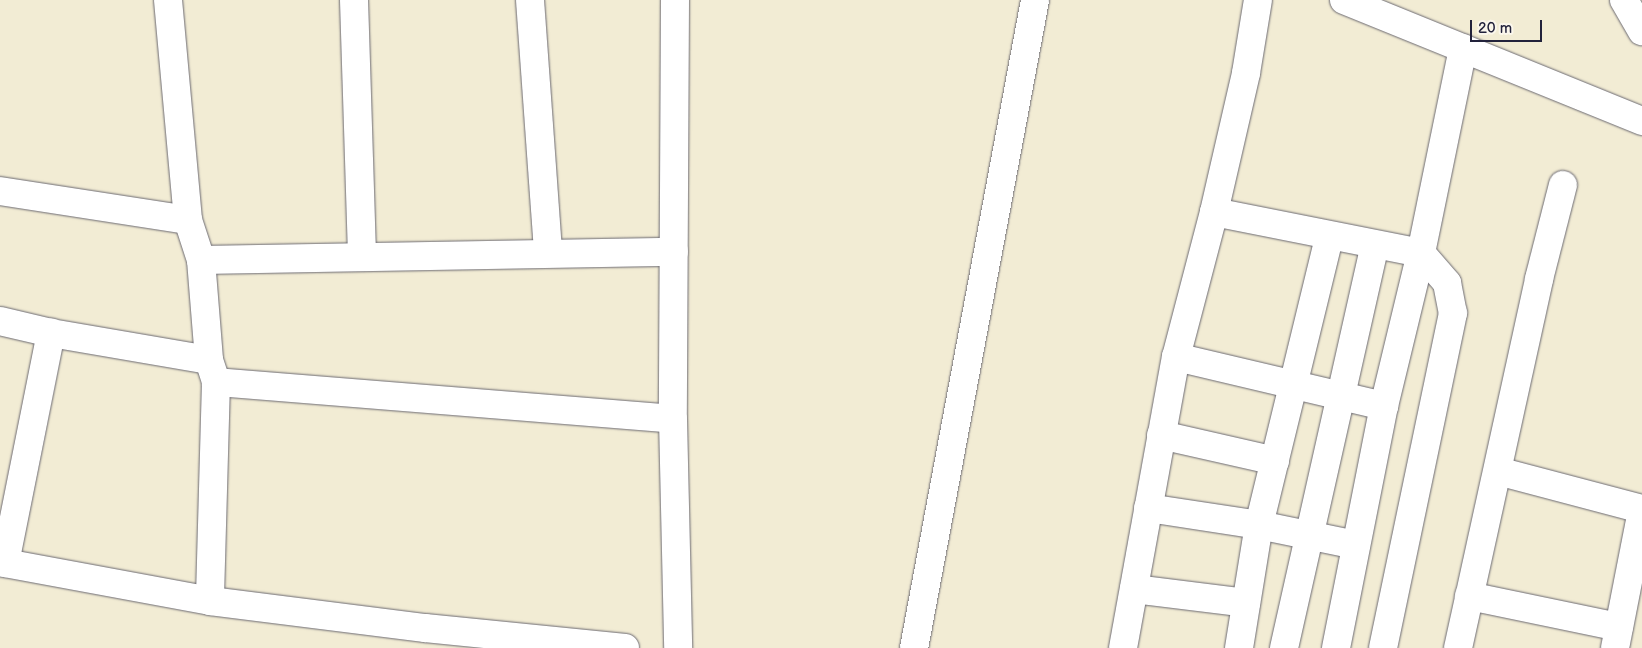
<!DOCTYPE html>
<html>
<head>
<meta charset="utf-8">
<style>
  body { margin:0 }
  #map { position:relative; width:1642px; height:648px; overflow:hidden; background:#f2ecd4; font-family:"Balsamiq Sans",sans-serif }
  div>[style] { position:absolute }
  [style*='--x'] { left:calc(var(--x)*1px); top:calc(var(--y)*1px); width:calc(var(--w)*1px); rotate:calc(var(--a)*1deg) }
  .roads { filter:drop-shadow(0 0 1px #6b6971) drop-shadow(0 0 1px #6b6971) }
  .minor>* { height:28px; margin:-14px; padding:0 14px; transform-origin:14px; border-radius:14px; background:#fff }
  span { translate:-50% -50%; white-space:nowrap; text-align:center; line-height:1.15; -webkit-text-stroke:4.5px #fbf7ec; paint-order:stroke }
  .scale { position:absolute; left:1470px; top:20px; width:72px; height:22px; box-sizing:border-box; border:2px solid #22223b; border-top:0; padding-left:6px; font-size:15px; line-height:18px; white-space:nowrap; color:#22223b; -webkit-text-stroke:4px #fbf7ec; paint-order:stroke }
</style>
</head>
<body>
<div id="map">
  <div class="roads">
    <div class="minor">
      <i style="--x:168;--y:0;--w:221;--a:84.8"></i>
      <i style="--x:188;--y:220;--w:42;--a:72"></i>
      <i style="--x:201;--y:260;--w:100;--a:85.4"></i>
      <i style="--x:209;--y:360;--w:23;--a:72"></i>
      <i style="--x:216;--y:382;--w:219;--a:91.6"></i>
      <i style="--x:354;--y:0;--w:256;--a:88.2"></i>
      <i style="--x:530;--y:0;--w:252;--a:85.9"></i>
      <i style="--x:675;--y:0;--w:419;--a:90.3"></i>
      <i style="--x:673;--y:419;--w:229;--a:88.7"></i>
      <i style="--x:1344;--y:0;--w:322;--a:22.1"></i>
      <i style="--x:1624;--y:0;--w:36;--a:60"></i>
      <i style="--x:0;--y:191;--w:190;--a:8.8"></i>
      <i style="--x:1214;--y:212;--w:211;--a:11.2"></i>
      <i style="--x:1421;--y:253;--w:40;--a:49"></i>
      <i style="--x:1447;--y:283;--w:31;--a:79"></i>
      <i style="--x:1453;--y:313;--w:342;--a:101.8"></i>
      <i style="--x:201;--y:260;--w:473;--a:-1"></i>
      <i style="--x:0;--y:321;--w:52;--a:13.2"></i>
      <i style="--x:51;--y:333;--w:160;--a:9.7"></i>
      <i style="--x:1176;--y:357;--w:214;--a:13.3"></i>
      <i style="--x:216;--y:382;--w:458;--a:4.6"></i>
      <i style="--x:1161;--y:435;--w:117;--a:12.8"></i>
      <i style="--x:1498;--y:471;--w:149;--a:14.8"></i>
      <i style="--x:1148;--y:508;--w:112;--a:8.7"></i>
      <i style="--x:1259;--y:525;--w:99;--a:11.7"></i>
      <i style="--x:0;--y:562;--w:214;--a:10.5"></i>
      <i style="--x:210;--y:601;--w:217;--a:7.2"></i>
      <i style="--x:425;--y:628;--w:201;--a:5.7"></i>
      <i style="--x:5;--y:563;--w:235;--a:-78.7"></i>
      <i style="--x:1134;--y:589;--w:113;--a:7.1"></i>
      <i style="--x:1469;--y:596;--w:153;--a:11.7"></i>
      <i style="--x:914;--y:648;--w:659;--a:-79.42"></i>
      <i style="--x:1123;--y:648;--w:296;--a:-79.7"></i>
      <i style="--x:1176;--y:357;--w:150;--a:-75.3"></i>
      <i style="--x:1214;--y:212;--w:143;--a:-77"></i>
      <i style="--x:1246;--y:73;--w:74;--a:-80.7"></i>
      <i style="--x:1239;--y:648;--w:125;--a:-80.8"></i>
      <i style="--x:1259;--y:525;--w:296;--a:-76.3"></i>
      <i style="--x:1284;--y:648;--w:413;--a:-77.3"></i>
      <i style="--x:1336;--y:648;--w:247;--a:-78.8"></i>
      <i style="--x:1384;--y:406;--w:157;--a:-76.4"></i>
      <i style="--x:1421;--y:253;--w:209;--a:-78.4"></i>
      <i style="--x:1458;--y:648;--w:378;--a:-77.6"></i>
      <i style="--x:1539;--y:279;--w:97;--a:-75.7"></i>
      <i style="--x:1615;--y:648;--w:140;--a:-78.9"></i>
    </div>
  </div>
  <div class="scale">20 m</div>
</div>
</body>
</html>
